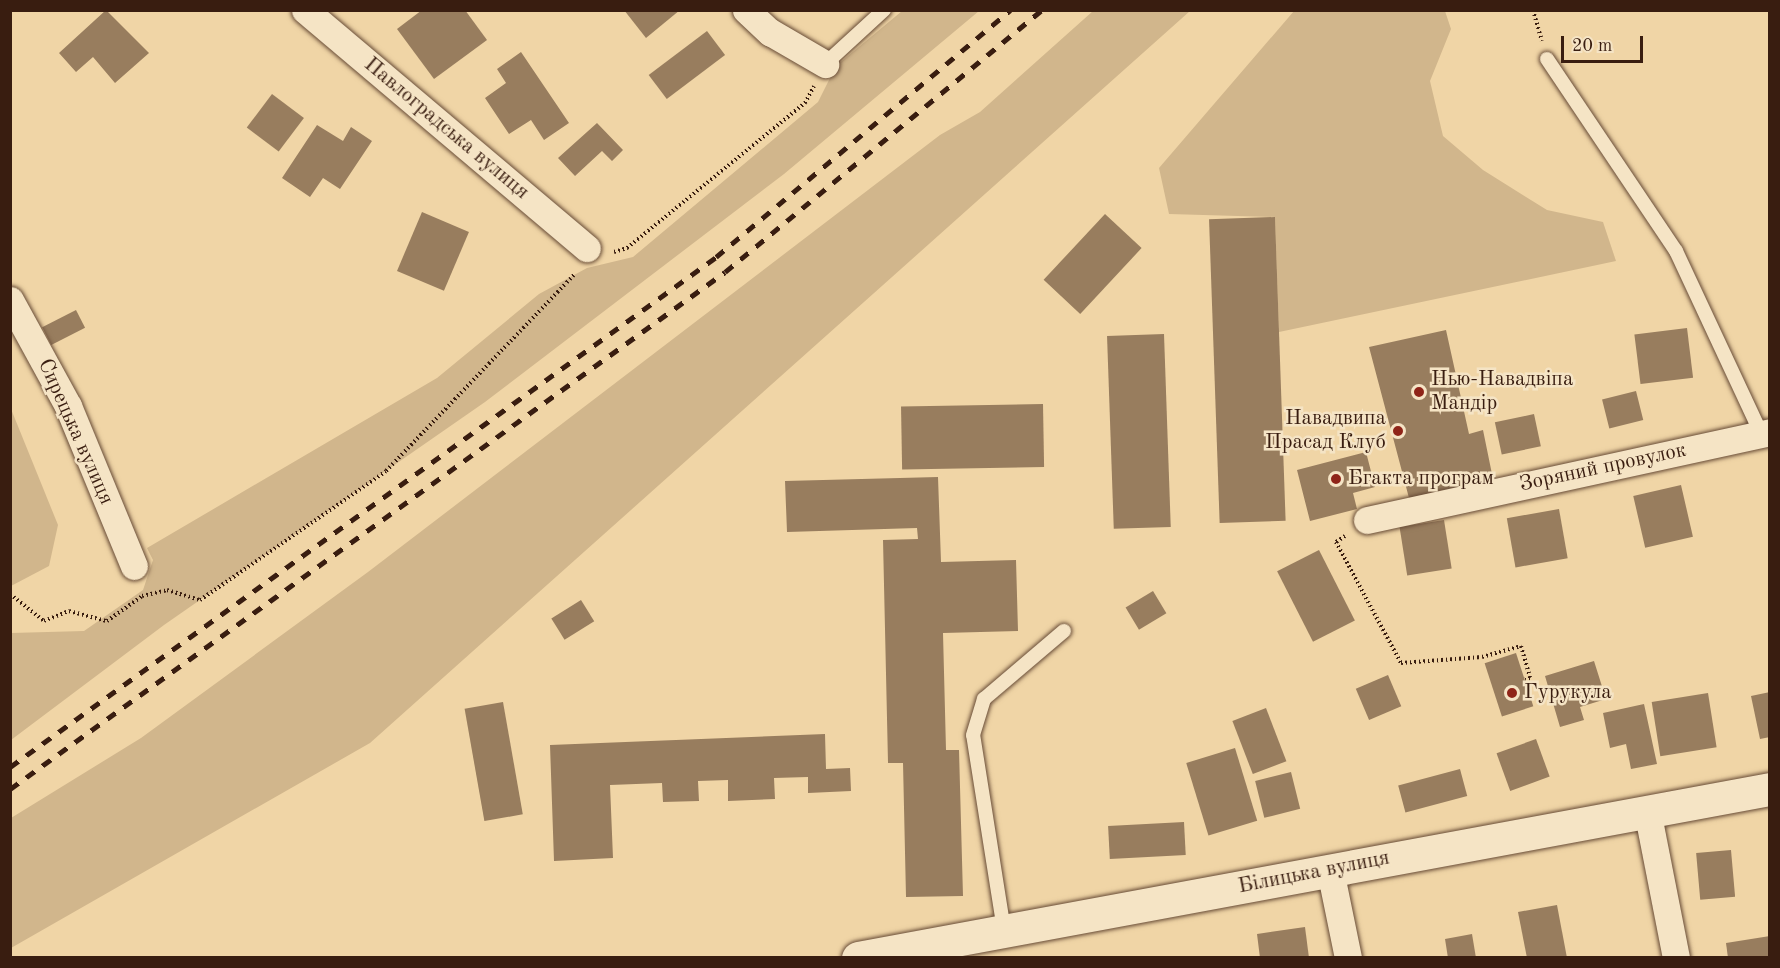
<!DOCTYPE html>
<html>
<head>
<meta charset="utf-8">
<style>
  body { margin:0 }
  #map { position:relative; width:1780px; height:968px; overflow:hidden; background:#f0d5a6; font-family:"Old Standard TT",serif }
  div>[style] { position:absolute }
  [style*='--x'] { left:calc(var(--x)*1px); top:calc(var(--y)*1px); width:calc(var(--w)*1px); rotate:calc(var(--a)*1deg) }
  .green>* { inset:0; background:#d1b68c }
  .building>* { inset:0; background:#987d5e; transform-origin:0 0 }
  .path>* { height:4px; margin-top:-2px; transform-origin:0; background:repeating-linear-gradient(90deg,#391d10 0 1.5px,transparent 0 4.5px) }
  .roads { filter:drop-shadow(0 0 2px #674b36) drop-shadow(0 0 2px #674b36) }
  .service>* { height:14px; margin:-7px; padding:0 7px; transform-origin:7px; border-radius:7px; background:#f5e4c5 }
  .minor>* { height:27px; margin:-13.5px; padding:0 13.5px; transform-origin:13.5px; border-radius:13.5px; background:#f5e4c5 }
  .secondary>* { height:33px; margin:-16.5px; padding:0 16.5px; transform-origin:16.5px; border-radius:16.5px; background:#f5e4c5 }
  .rail>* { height:4.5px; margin-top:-2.25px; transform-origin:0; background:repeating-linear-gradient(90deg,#391d10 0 10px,transparent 0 20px) }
  .dots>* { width:16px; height:16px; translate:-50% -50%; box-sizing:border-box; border:3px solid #f5e4c5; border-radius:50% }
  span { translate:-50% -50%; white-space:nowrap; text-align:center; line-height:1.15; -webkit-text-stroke:5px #f5e4c5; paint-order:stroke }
  .street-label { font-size:21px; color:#391d10 }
  .poi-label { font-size:21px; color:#391d10 }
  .left { translate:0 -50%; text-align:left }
  .right { translate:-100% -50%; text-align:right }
  .frame { position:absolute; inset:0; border:12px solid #391d10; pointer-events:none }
  .scale { position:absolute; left:1561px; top:36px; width:82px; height:27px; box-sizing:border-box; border:3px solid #391d10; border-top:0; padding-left:8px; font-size:18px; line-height:21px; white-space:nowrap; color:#391d10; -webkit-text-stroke:4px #f5e4c5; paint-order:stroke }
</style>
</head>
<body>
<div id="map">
  <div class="green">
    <i style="clip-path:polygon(902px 11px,979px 11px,784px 174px,485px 402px,164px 625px,11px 740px,11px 633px,84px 631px,143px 590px,153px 560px,147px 548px,437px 378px,539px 294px,587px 268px,633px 257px,818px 102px,836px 66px)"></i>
    <i style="clip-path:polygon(1093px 11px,1190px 11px,370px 743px,11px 948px,11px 818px,141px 738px,368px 572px,940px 135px,980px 112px)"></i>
    <i style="clip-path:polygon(1294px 11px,1445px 11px,1451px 29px,1430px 81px,1443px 136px,1483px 170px,1547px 210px,1603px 222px,1616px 261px,1279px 332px,1275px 217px,1169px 214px,1159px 168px)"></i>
    <i style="clip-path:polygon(11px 409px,58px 525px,49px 566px,11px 586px)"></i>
  </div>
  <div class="building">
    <i style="clip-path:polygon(106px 10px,149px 53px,115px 83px,93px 57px,76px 72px,59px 53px)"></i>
    <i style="clip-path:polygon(422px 10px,465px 10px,487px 40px,434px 79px,397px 29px)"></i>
    <i style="clip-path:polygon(624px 10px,680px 10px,646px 38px)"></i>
    <i style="left:707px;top:31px;width:30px;height:73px;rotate:53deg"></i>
    <i style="clip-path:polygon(521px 52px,569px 123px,544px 140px,531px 120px,509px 134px,485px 98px,506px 83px,497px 69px)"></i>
    <i style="left:272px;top:94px;width:40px;height:42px;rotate:37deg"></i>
    <i style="clip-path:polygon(597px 123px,623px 150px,612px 161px,602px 151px,575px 176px,558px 158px)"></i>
    <i style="clip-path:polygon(317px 125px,343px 141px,351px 127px,372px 141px,340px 189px,323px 178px,310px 197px,282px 178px)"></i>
    <i style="left:422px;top:212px;width:51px;height:64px;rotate:23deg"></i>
    <i style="left:1105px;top:214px;width:50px;height:90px;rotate:43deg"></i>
    <i style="left:1275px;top:217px;width:304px;height:66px;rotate:88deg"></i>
    <i style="left:76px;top:310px;width:20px;height:38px;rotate:63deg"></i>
    <i style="left:1687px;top:328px;width:50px;height:53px;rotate:83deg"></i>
    <i style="clip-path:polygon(1446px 330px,1469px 434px,1483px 430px,1493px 479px,1409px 498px,1369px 347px)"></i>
    <i style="left:1164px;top:334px;width:193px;height:57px;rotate:88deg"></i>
    <i style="left:1636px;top:391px;width:30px;height:35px;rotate:76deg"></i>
    <i style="left:1043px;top:404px;width:63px;height:142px;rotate:89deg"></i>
    <i style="left:1534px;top:414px;width:33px;height:40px;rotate:78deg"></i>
    <i style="clip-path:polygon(1366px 452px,1375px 487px,1353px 493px,1357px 509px,1310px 521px,1297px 470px)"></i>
    <i style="clip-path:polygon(938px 477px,941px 562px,1016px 560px,1018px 631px,943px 633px,946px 750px,959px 750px,963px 896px,906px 897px,903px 763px,888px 763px,883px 540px,918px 539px,917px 528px,787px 532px,785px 481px)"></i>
    <i style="left:1681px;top:485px;width:53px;height:49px;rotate:77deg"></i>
    <i style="left:1559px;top:509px;width:50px;height:53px;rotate:80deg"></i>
    <i style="left:1444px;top:520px;width:49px;height:45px;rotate:81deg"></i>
    <i style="left:1319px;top:550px;width:79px;height:47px;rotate:63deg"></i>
    <i style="left:1153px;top:591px;width:26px;height:32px;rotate:59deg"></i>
    <i style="left:581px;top:600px;width:25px;height:35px;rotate:58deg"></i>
    <i style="left:1516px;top:653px;width:56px;height:33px;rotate:72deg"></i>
    <i style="clip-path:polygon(1594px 661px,1606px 699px,1580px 707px,1584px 720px,1560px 727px,1545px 676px)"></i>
    <i style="left:1388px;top:675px;width:34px;height:35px;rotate:67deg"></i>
    <i style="clip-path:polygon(1770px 692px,1770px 737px,1760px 739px,1751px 696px)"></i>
    <i style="left:1708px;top:693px;width:55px;height:57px;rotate:81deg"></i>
    <i style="left:503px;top:702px;width:114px;height:39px;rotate:80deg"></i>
    <i style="clip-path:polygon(1644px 704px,1657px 764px,1631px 769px,1626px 744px,1610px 748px,1603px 713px)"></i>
    <i style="left:1266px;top:708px;width:57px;height:36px;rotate:69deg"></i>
    <i style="clip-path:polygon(825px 734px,826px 769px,850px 768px,851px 791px,808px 793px,808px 777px,774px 778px,775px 799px,728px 801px,728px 780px,698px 781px,699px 801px,663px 802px,662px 783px,610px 785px,613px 858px,554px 861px,550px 745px)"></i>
    <i style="left:1536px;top:739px;width:40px;height:42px;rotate:70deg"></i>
    <i style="left:1235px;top:748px;width:76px;height:51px;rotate:73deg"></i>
    <i style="left:1460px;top:769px;width:28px;height:64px;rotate:75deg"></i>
    <i style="left:1291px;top:772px;width:38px;height:37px;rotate:76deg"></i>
    <i style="left:1184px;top:822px;width:33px;height:76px;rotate:87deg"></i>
    <i style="left:1731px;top:850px;width:47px;height:35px;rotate:85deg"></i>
    <i style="clip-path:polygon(1557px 905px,1567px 958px,1527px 958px,1518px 912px)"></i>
    <i style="clip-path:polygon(1305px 927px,1309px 958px,1260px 958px,1257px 934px)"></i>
    <i style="clip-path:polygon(1472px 934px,1476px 958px,1448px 958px,1445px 939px)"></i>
    <i style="clip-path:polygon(1770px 936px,1770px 958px,1728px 958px,1726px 943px)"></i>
  </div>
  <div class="path">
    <i style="--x:1533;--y:10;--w:32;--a:74"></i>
    <i style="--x:614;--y:252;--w:14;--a:-17"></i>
    <i style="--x:627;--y:248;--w:230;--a:-39.2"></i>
    <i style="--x:805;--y:103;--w:19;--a:-62"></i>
    <i style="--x:1345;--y:536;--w:11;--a:146"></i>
    <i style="--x:1336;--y:542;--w:137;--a:61.8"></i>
    <i style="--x:1401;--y:663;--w:81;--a:-4.2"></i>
    <i style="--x:1482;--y:657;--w:41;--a:-15.8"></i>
    <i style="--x:1521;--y:646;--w:33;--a:74"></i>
    <i style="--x:1530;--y:678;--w:5;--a:169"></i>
    <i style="--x:10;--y:594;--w:43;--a:38.5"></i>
    <i style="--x:44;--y:621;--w:27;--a:-22"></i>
    <i style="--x:69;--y:611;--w:39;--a:15"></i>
    <i style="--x:107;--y:621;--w:43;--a:-35.5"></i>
    <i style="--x:142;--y:596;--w:26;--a:-13"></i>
    <i style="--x:167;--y:590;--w:34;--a:17"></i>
    <i style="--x:200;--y:600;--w:226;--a:-34.7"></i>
    <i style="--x:386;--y:471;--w:274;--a:-46.2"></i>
  </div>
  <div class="roads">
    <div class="service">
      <i style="--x:1547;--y:59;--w:231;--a:56.1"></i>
      <i style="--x:1676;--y:251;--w:201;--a:65"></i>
      <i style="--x:825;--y:64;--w:80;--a:-42.5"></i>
      <i style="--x:1004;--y:930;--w:197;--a:-99"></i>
      <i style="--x:973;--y:735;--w:38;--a:-73"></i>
      <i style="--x:984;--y:699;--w:105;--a:-40.4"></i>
    </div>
    <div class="minor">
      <i style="--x:305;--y:10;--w:369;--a:40.2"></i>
      <i style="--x:746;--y:10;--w:33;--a:43"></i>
      <i style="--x:770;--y:32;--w:64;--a:30.2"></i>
      <i style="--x:10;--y:300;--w:121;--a:61.3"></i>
      <i style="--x:68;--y:406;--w:173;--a:67.6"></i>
      <i style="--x:1367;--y:520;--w:412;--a:-12.3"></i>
      <i style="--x:1647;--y:810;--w:151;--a:78.9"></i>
      <i style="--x:1330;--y:870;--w:90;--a:78.4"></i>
    </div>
    <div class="secondary">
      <i style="--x:858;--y:958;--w:928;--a:-10.5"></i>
    </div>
  </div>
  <div class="rail">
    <i style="--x:10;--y:767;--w:871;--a:-35.84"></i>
    <i style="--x:716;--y:257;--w:384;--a:-40"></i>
    <i style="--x:10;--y:789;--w:882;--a:-35.87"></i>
    <i style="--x:725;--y:272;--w:411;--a:-39.6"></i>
  </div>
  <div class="dots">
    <i style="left:1419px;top:392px;background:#8f2418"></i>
    <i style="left:1398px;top:431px;background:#8f2418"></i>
    <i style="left:1336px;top:479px;background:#8f2418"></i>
    <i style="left:1512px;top:693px;background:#8f2418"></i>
  </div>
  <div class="street-label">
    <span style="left:446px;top:129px;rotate:40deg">Павлоградська вулиця</span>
    <span style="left:75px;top:432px;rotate:66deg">Сирецька вулиця</span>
    <span style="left:1603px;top:468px;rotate:-12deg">Зоряний провулок</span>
    <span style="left:1314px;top:873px;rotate:-11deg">Білицька вулиця</span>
  </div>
  <div class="poi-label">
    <span class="left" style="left:1431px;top:392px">Нью-Навадвіпа<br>Мандір</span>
    <span class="right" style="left:1386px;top:431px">Навадвипа<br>Прасад Клуб</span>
    <span class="left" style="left:1348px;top:479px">Бгакта програм</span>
    <span class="left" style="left:1524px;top:693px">Гурукула</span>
  </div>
  <div class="frame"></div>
  <div class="scale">20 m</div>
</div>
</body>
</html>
